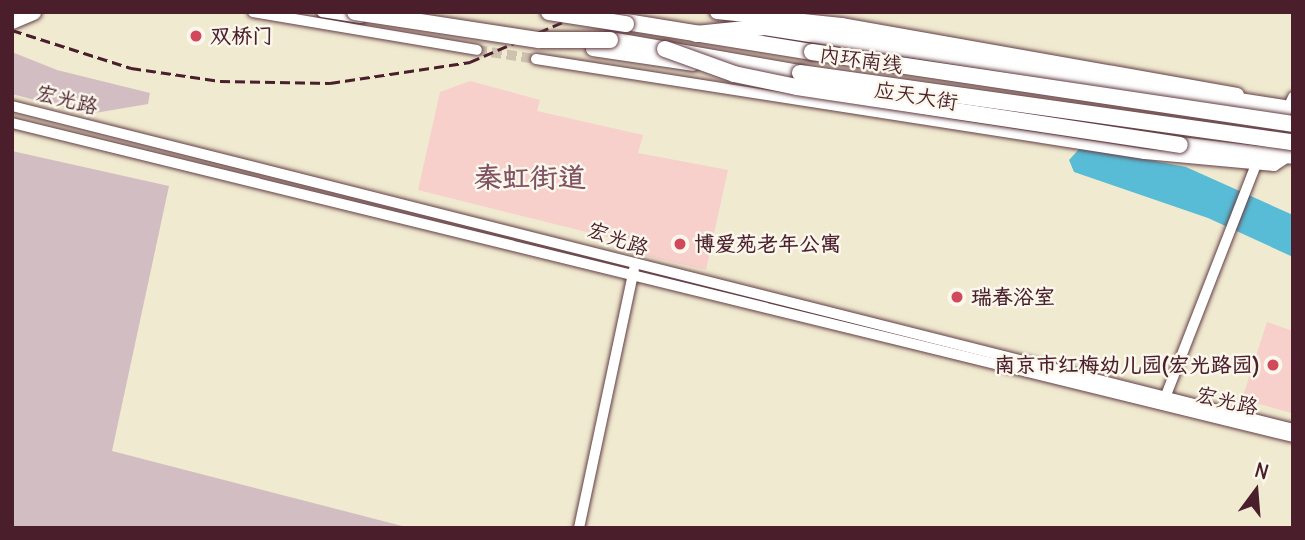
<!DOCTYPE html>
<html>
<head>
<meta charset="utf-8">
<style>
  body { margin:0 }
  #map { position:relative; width:1305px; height:540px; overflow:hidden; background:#f0ead0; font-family:Delius,"LXGW WenKai TC",sans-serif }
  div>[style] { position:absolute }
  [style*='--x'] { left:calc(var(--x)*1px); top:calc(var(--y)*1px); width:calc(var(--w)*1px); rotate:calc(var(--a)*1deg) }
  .built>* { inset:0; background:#f7d0cb }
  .industrial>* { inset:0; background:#d2bec2 }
  .water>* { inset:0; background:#59bcd7 }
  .minor-tunnel>* { height:10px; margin-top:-5px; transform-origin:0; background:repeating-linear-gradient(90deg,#cfc1af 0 10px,transparent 0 15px) }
  .roads { filter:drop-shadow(0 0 2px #633d44) drop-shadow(0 0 2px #633d44) }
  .minor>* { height:10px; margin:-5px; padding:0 5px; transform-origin:5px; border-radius:5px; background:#fff }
  .major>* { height:14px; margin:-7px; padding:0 7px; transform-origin:7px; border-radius:7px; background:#fff }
  .highway>* { height:16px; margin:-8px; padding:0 8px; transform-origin:8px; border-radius:8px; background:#fff }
  .rail>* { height:2.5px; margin-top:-1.25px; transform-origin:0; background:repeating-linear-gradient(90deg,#4a1f2b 0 10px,transparent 0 15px) }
  .bridges { filter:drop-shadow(0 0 2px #633d44) drop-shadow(0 0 2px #633d44) }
  .highway-bridge>* { height:16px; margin:-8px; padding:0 8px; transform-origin:8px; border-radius:8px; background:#fff }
  .dots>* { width:19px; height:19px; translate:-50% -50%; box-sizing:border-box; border:4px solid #fbf7ec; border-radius:50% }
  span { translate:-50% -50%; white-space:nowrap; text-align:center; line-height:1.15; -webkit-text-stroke:5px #fbf7ec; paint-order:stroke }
  .poi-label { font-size:21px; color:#4a1f2b; font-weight:700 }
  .left { translate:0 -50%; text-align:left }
  .right { translate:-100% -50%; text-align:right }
  .street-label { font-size:21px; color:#4a1f2b }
  .district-label { font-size:28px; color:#805362; font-weight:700 }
  .frame { position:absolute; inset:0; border:14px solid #4a1f2b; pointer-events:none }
  .north { position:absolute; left:1221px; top:456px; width:70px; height:70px; -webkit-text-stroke:5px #fbf7ec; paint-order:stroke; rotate:16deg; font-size:19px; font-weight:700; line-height:28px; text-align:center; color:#4a1f2b }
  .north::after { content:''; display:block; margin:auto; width:24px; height:32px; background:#4a1f2b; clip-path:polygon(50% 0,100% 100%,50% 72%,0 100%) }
</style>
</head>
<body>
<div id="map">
  <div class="built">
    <i style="clip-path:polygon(470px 81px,540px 100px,537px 111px,643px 135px,638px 153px,728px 170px,706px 270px,637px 254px,619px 240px,418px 190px,440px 92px)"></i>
    <i style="clip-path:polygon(1267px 322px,1293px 331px,1291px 413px,1242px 399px)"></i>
  </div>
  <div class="industrial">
    <i style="clip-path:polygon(12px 52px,57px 70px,150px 93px,148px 104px,89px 114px,12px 94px)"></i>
    <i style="clip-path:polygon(12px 151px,169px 186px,112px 451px,410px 528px,12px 528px)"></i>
  </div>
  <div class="water">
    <i style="clip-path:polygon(1081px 147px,1186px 167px,1293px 215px,1293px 257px,1208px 218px,1074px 172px,1069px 160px)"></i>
  </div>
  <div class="minor-tunnel">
    <i style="--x:477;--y:50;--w:60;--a:8.7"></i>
  </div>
  <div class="roads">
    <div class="minor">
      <i style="--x:253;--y:12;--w:227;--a:9.6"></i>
      <i style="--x:322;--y:12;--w:39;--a:9"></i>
      <i style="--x:536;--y:59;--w:616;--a:8.87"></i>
      <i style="--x:1145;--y:154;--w:130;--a:5.3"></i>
      <i style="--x:1274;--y:166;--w:17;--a:-33"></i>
      <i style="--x:12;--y:106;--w:1321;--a:14.15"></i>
      <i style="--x:12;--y:123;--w:1319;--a:13.77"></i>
      <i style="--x:1266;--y:155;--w:64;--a:-65"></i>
      <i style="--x:1163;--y:403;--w:256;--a:-68.7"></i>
      <i style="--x:579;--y:528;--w:264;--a:-78"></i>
    </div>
    <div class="major">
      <i style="--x:717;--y:12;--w:125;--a:6"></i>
      <i style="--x:841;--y:25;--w:402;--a:10"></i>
      <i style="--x:593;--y:49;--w:101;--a:8.5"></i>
      <i style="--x:1256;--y:153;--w:37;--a:6"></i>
    </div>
    <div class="highway">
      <i style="--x:614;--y:20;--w:201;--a:9.2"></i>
      <i style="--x:12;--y:21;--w:23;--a:-23"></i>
      <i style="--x:696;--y:34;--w:69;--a:-5.8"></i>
      <i style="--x:765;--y:27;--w:525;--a:8.87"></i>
      <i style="--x:610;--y:40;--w:193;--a:9.9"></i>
      <i style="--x:1180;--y:145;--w:87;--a:6.6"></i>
    </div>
  </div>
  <div class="rail">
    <i style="--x:12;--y:30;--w:125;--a:17.7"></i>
    <i style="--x:131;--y:68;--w:90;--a:8.3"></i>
    <i style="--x:220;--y:81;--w:110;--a:1"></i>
    <i style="--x:330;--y:83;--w:142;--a:-8.5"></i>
    <i style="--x:470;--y:62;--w:126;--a:-23.3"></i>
  </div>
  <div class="bridges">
    <div class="highway-bridge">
      <i style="--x:355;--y:12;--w:186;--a:8.7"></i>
      <i style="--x:539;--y:40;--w:71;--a:0"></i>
      <i style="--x:549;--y:12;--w:78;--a:8.9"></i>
      <i style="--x:665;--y:49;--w:73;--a:19.9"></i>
      <i style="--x:734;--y:74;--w:64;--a:11.7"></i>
      <i style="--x:797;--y:87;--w:387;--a:8.6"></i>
      <i style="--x:812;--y:52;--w:486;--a:8.5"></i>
      <i style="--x:800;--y:73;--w:498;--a:8"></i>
    </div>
  </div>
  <div class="dots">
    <i style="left:196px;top:36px;background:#d1495b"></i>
    <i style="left:680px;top:244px;background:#d1495b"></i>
    <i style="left:957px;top:297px;background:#d1495b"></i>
    <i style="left:1273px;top:365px;background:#d1495b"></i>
  </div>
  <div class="poi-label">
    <span class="left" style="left:210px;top:36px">双桥门</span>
    <span class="left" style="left:694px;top:244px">博爱苑老年公寓</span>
    <span class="left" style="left:971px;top:297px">瑞春浴室</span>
    <span class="right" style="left:1259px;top:365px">南京市红梅幼儿园(宏光路园)</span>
  </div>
  <div class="street-label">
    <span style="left:861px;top:60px;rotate:8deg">内环南线</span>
    <span style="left:916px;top:96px;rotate:9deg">应天大街</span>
    <span style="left:67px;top:100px;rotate:14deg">宏光路</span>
    <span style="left:618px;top:239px;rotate:19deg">宏光路</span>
    <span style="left:1227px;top:401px;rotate:13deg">宏光路</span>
  </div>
  <div class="district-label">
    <span style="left:530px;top:177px">秦虹街道</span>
  </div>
  <div class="frame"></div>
  <div class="north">N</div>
</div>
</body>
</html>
